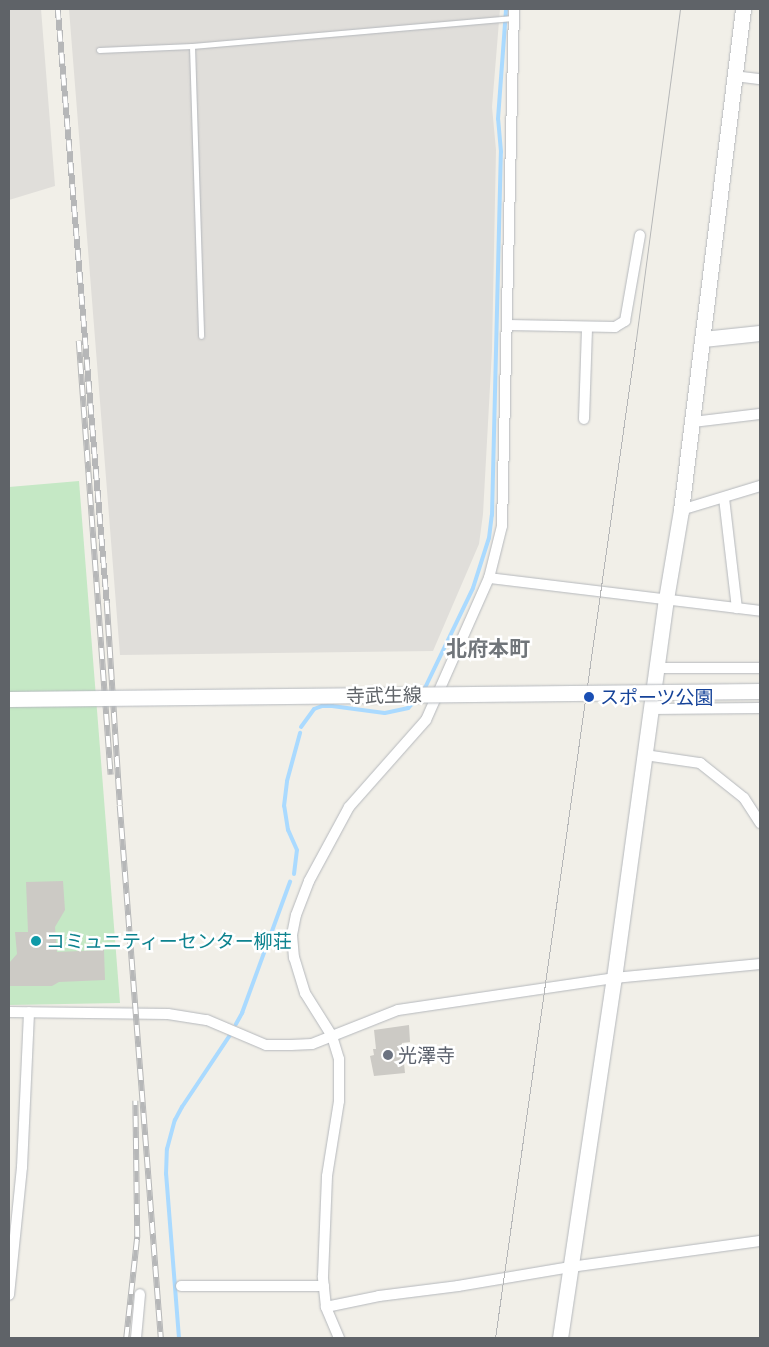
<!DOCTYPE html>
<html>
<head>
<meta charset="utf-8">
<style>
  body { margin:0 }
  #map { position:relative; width:769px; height:1347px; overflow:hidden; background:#f1efe8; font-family:Commissioner,"Noto Sans JP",sans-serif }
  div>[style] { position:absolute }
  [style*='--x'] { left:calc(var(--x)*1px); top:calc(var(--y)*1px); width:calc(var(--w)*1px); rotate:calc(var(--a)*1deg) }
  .industrial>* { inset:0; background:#e0deda }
  .green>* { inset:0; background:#c5e8c5 }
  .stream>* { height:4px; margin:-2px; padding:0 2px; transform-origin:2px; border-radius:2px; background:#aadaff }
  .building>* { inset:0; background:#cccac5 }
  .roads { filter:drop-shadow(0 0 1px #b5b8bc) drop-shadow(0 0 1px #b5b8bc) }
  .lane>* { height:5px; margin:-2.5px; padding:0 2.5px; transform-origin:2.5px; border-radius:2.5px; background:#fff }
  .street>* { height:10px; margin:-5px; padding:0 5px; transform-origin:5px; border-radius:5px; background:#fff }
  .secondary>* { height:15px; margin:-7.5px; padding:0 7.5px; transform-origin:7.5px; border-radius:7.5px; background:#fff }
  .tram>* { height:1px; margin:-0.5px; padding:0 0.5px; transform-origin:0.5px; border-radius:0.5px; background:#b6b7b8 }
  .rail>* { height:5.5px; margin-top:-2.75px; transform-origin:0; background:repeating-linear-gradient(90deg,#fff 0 11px,#b6b7b8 0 22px); box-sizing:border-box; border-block:1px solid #b6b7b8 }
  .bridges { filter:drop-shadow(0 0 1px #b6babf) drop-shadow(0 0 1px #b6babf) }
  .secondary-bridge>* { height:15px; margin:-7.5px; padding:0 7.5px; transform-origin:7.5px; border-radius:7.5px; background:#fff }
  .dots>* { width:14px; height:14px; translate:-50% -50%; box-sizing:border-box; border:2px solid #fff; border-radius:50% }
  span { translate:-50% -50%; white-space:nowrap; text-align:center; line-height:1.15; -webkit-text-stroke:5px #fff; paint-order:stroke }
  .street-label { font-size:19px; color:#5f6368 }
  .transit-label { font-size:19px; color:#164399 }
  .left { translate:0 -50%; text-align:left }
  .culture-label { font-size:19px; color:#0d838f }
  .worship-label { font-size:19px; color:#5b616d }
  .quarter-label { font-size:21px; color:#70757a; font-weight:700 }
  .frame { position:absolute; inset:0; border:10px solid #5f6368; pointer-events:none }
</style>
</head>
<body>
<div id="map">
  <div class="industrial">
    <i style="clip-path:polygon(9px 9px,41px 9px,55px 186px,9px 200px)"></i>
    <i style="clip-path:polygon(69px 9px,500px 9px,492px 107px,496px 150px,492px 350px,483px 514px,479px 544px,433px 651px,120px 655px)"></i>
  </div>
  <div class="green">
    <i style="clip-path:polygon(79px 481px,120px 1003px,9px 1005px,9px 487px)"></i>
  </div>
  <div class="stream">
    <i style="--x:423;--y:692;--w:115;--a:-64.3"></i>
    <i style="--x:473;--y:588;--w:52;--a:-72.3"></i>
    <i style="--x:489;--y:538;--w:23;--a:-83"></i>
    <i style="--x:492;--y:515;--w:363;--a:-88.6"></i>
    <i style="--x:501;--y:152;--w:33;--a:-95"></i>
    <i style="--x:498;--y:119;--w:110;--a:-85.8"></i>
    <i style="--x:301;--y:727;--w:22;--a:-54"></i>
    <i style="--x:314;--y:709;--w:9;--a:-21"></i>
    <i style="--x:322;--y:706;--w:10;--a:0"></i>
    <i style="--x:332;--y:706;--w:53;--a:7.5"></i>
    <i style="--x:385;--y:713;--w:24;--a:-12"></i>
    <i style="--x:408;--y:708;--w:13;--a:-45"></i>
    <i style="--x:294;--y:874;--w:24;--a:-83"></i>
    <i style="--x:297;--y:850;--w:22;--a:-114"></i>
    <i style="--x:288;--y:830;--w:24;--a:-99"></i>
    <i style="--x:284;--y:806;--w:25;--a:-83"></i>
    <i style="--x:287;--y:781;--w:50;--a:-74.8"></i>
    <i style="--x:236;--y:1024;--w:13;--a:-61"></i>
    <i style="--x:242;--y:1013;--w:140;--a:-69.9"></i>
    <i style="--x:179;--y:1338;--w:165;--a:-94.5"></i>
    <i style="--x:166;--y:1174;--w:25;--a:-88"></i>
    <i style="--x:167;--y:1149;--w:30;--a:-75"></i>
    <i style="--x:175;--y:1120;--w:15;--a:-62"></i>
    <i style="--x:182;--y:1107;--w:87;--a:-56.3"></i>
  </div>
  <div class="building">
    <i style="clip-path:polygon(63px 881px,65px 910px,55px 927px,57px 952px,104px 950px,105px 980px,59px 982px,52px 986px,9px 986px,9px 963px,17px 954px,15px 932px,28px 932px,26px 882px)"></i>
    <i style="clip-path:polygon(409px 1025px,410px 1042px,402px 1043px,405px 1073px,374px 1076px,370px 1056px,374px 1055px,373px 1049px,376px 1049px,374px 1030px)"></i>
  </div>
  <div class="roads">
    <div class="lane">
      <i style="--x:192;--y:46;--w:290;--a:88.2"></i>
      <i style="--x:99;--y:50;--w:93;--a:-2.5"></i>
      <i style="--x:192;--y:46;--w:322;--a:-5"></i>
    </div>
    <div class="street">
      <i style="--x:734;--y:76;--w:26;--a:7"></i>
      <i style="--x:508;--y:325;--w:107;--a:1.1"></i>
      <i style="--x:615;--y:327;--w:12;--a:-31"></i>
      <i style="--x:625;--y:321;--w:87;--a:-80.1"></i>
      <i style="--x:584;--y:419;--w:92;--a:-88.1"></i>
      <i style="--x:693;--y:422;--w:67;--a:-6.8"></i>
      <i style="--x:724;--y:498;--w:111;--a:83.3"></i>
      <i style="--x:681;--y:510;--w:83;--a:-16.9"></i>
      <i style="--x:489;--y:578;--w:273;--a:6.9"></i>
      <i style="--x:656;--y:668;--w:104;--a:0"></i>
      <i style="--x:651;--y:709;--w:109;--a:-0.5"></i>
      <i style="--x:645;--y:755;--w:56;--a:8.3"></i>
      <i style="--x:700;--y:763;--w:56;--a:38.5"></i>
      <i style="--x:744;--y:798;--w:30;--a:57"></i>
      <i style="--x:9;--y:1012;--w:159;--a:0.7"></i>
      <i style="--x:168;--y:1014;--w:39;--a:9"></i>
      <i style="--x:207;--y:1020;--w:64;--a:23"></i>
      <i style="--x:266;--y:1045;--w:25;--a:0"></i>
      <i style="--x:291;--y:1045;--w:21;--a:-3"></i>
      <i style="--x:312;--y:1044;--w:92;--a:-21.6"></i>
      <i style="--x:398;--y:1010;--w:218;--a:-8.4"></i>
      <i style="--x:614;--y:978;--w:147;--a:-5.5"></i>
      <i style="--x:181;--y:1286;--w:143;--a:0"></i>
      <i style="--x:9;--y:1295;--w:129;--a:-84.2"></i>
      <i style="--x:22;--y:1167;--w:155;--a:-87.4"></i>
      <i style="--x:326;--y:1307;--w:54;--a:-11.7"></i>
      <i style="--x:379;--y:1296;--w:80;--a:-7.2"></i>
      <i style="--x:458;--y:1286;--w:114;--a:-9.6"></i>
      <i style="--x:570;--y:1267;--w:192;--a:-7.8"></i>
      <i style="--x:136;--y:1338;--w:44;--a:-84.8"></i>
      <i style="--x:339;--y:1338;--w:34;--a:-113"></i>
      <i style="--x:326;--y:1307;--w:31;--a:-96"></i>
      <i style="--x:323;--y:1276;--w:100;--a:-87.7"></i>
      <i style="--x:327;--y:1176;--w:76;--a:-80.9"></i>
      <i style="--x:339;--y:1101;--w:42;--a:-90"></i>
      <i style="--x:339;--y:1059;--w:24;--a:-107"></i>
      <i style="--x:332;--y:1036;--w:51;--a:-122.1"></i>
      <i style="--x:305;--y:993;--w:37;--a:-107"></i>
      <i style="--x:294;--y:958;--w:23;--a:-95"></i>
      <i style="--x:292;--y:935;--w:20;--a:-79"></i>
      <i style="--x:296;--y:915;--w:36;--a:-69"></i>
      <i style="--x:309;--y:881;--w:84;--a:-61.6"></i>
      <i style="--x:349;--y:807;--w:116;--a:-48.5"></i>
      <i style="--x:426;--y:720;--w:155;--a:-66.1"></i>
      <i style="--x:489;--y:578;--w:54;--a:-76"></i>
      <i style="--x:502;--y:526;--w:517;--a:-88.67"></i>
    </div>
    <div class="secondary">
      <i style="--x:703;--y:339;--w:57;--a:-6"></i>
      <i style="--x:560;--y:1338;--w:364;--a:-81.5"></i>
      <i style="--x:614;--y:978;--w:383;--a:-82.2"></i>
      <i style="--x:666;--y:599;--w:90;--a:-80.4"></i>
      <i style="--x:681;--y:510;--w:505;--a:-82.95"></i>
    </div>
  </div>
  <div class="tram">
    <i style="--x:495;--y:1338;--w:1009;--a:-81.97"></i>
    <i style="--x:636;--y:339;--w:333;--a:-82.4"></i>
  </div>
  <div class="rail">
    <i style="--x:58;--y:9;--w:596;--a:85.28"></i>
    <i style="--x:107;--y:603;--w:203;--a:86.3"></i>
    <i style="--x:120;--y:806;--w:534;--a:85.59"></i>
    <i style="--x:79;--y:341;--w:435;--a:85.8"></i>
    <i style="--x:126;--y:1338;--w:102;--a:-83.8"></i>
    <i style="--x:137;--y:1237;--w:136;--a:-90.8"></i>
  </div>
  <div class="bridges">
    <div class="secondary-bridge">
      <i style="--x:9;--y:699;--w:751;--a:-0.61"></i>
    </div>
  </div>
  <div class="dots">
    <i style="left:589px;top:697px;background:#1a4fb4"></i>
    <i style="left:36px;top:941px;background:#0f9aa8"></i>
    <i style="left:388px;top:1055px;background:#6b7280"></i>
  </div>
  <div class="street-label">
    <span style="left:384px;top:695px;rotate:-1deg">寺武生線</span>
  </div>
  <div class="transit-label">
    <span class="left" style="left:600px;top:697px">スポーツ公園</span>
  </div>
  <div class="culture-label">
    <span class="left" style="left:46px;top:941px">コミュニティーセンター柳荘</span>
  </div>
  <div class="worship-label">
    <span class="left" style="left:398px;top:1055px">光澤寺</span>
  </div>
  <div class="quarter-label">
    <span style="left:488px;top:648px">北府本町</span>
  </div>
  <div class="frame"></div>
</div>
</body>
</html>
